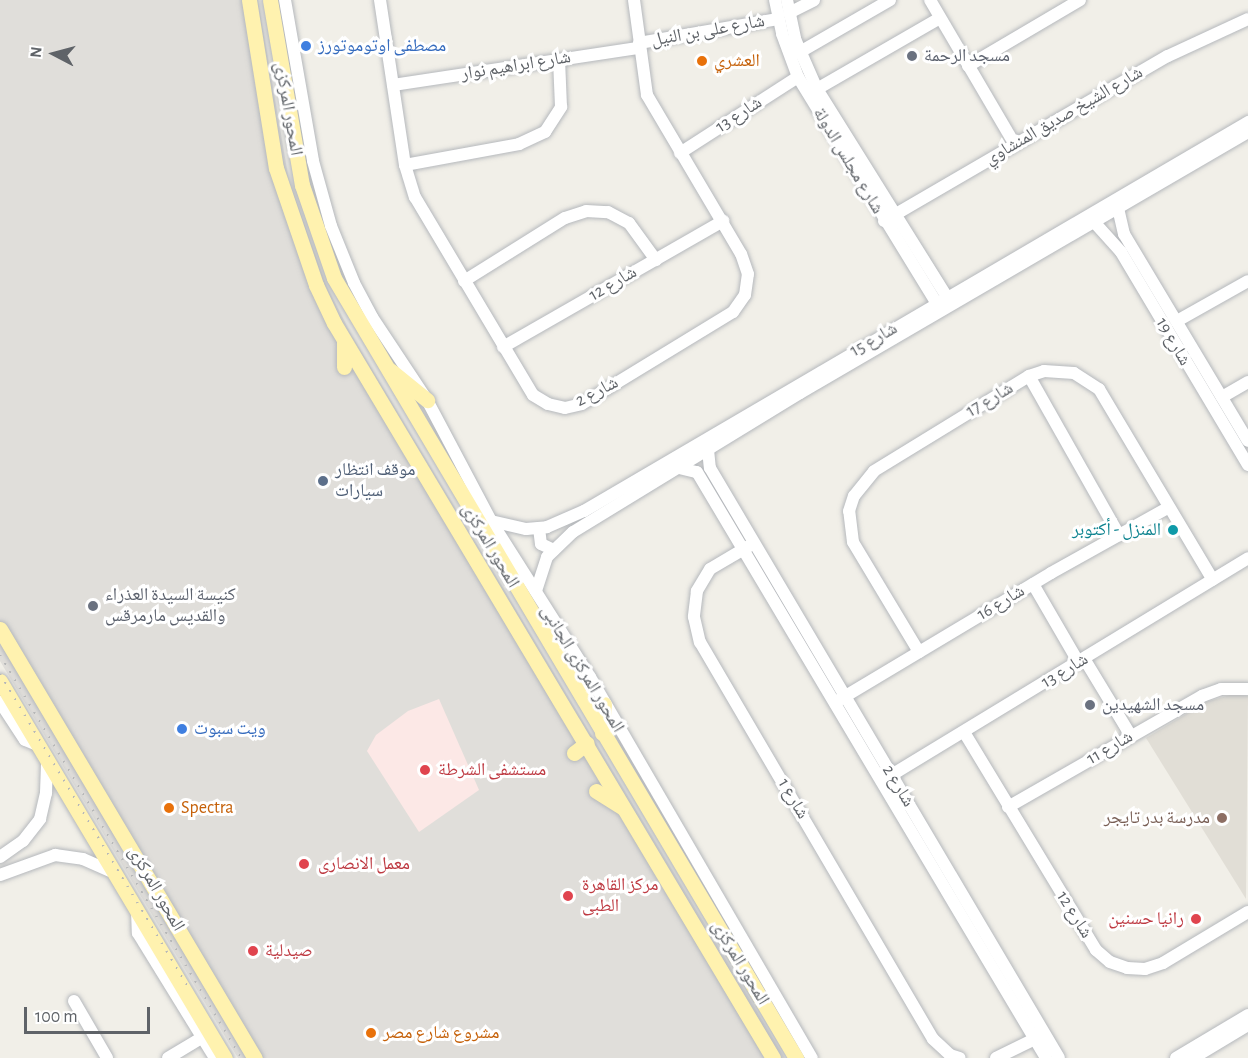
<!DOCTYPE html>
<html>
<head>
<meta charset="utf-8">
<style>
  body { margin:0 }
  #map { position:relative; width:1248px; height:1058px; overflow:hidden; background:#f1efe8; font-family:"Alegreya Sans","Noto Naskh Arabic",sans-serif }
  div>[style] { position:absolute }
  [style*='--x'] { left:calc(var(--x)*1px); top:calc(var(--y)*1px); width:calc(var(--w)*1px); rotate:calc(var(--a)*1deg) }
  .industrial>* { inset:0; background:#e0deda }
  .education>* { inset:0; background:#e1ded6 }
  .medical>* { inset:0; background:#fce8e6 }
  .roads { filter:drop-shadow(0 0 2px #b5b8bc) drop-shadow(0 0 2px #b5b8bc) }
  .minor>* { height:12px; margin:-6px; padding:0 6px; transform-origin:6px; border-radius:6px; background:#fff }
  .major>* { height:15px; margin:-7.5px; padding:0 7.5px; transform-origin:7.5px; border-radius:7.5px; background:#fff2af }
  .rail>* { height:2px; margin-top:-1px; transform-origin:0; background:repeating-linear-gradient(90deg,#b6b7b8 0 1.5px,transparent 0 9.5px) }
  .dots>* { width:16px; height:16px; translate:-50% -50%; box-sizing:border-box; border:3px solid #fff; border-radius:50% }
  span { translate:-50% -50%; white-space:nowrap; text-align:center; line-height:1.15; -webkit-text-stroke:6px #fff; paint-order:stroke }
  .street-label { font-size:18px; color:#5f6368 }
  .shop-label { font-size:18px; color:#366cbe }
  .left { translate:0 -50%; text-align:left }
  .worship-label { font-size:18px; color:#5b616d }
  .food-label { font-size:18px; color:#c56008 }
  .service-label { font-size:18px; color:#4e5e75 }
  .culture-label { font-size:18px; color:#0d838f }
  .right { translate:-100% -50%; text-align:right }
  .health-label { font-size:18px; color:#be3a42 }
  .education-label { font-size:18px; color:#785e54 }
  .north { position:absolute; left:24px; top:24px; width:60px; height:60px; -webkit-text-stroke:4px #fff; paint-order:stroke; rotate:276deg; font-size:16px; font-weight:700; line-height:24px; text-align:center; color:#5f6368 }
  .north::after { content:''; display:block; margin:auto; width:21px; height:27px; background:#5f6368; clip-path:polygon(50% 0,100% 100%,50% 72%,0 100%) }
  .scale { position:absolute; left:24px; top:1007px; width:126px; height:27px; box-sizing:border-box; border:3px solid #5f6368; border-top:0; padding-left:8px; font-size:18px; line-height:21px; white-space:nowrap; color:#5f6368; -webkit-text-stroke:4px #fff; paint-order:stroke }
</style>
</head>
<body>
<div id="map">
  <div class="industrial">
    <i style="clip-path:polygon(0 0,258px 0,289px 181px,327px 287px,351px 334px,785px 1058px,238px 1058px,0 661px)"></i>
  </div>
  <div class="education">
    <i style="clip-path:polygon(1233px 694px,1248px 696px,1246px 899px,1146px 738px,1206px 702px)"></i>
  </div>
  <div class="medical">
    <i style="clip-path:polygon(439px 699px,479px 790px,419px 832px,367px 751px,376px 735px,408px 711px)"></i>
  </div>
  <div class="roads">
    <div class="minor">
      <i style="--x:285;--y:0;--w:163;--a:80.1"></i>
      <i style="--x:313;--y:161;--w:67;--a:74.5"></i>
      <i style="--x:331;--y:226;--w:61;--a:68"></i>
      <i style="--x:354;--y:283;--w:38;--a:62"></i>
      <i style="--x:372;--y:317;--w:100;--a:56.5"></i>
      <i style="--x:427;--y:400;--w:137;--a:62.1"></i>
      <i style="--x:491;--y:521;--w:185;--a:57.6"></i>
      <i style="--x:590;--y:677;--w:441;--a:59.8"></i>
      <i style="--x:380;--y:0;--w:167;--a:81.4"></i>
      <i style="--x:405;--y:165;--w:34;--a:73"></i>
      <i style="--x:415;--y:197;--w:230;--a:59.2"></i>
      <i style="--x:533;--y:395;--w:17;--a:31"></i>
      <i style="--x:548;--y:404;--w:17;--a:13"></i>
      <i style="--x:565;--y:408;--w:17;--a:-13"></i>
      <i style="--x:582;--y:404;--w:177;--a:-31.4"></i>
      <i style="--x:733;--y:312;--w:21;--a:-55"></i>
      <i style="--x:745;--y:295;--w:21;--a:-82"></i>
      <i style="--x:748;--y:274;--w:21;--a:-109"></i>
      <i style="--x:741;--y:254;--w:185;--a:-120.6"></i>
      <i style="--x:647;--y:95;--w:96;--a:-97.8"></i>
      <i style="--x:775;--y:0;--w:35;--a:78"></i>
      <i style="--x:782;--y:34;--w:46;--a:69.6"></i>
      <i style="--x:798;--y:77;--w:272;--a:58.5"></i>
      <i style="--x:787;--y:0;--w:40;--a:78"></i>
      <i style="--x:795;--y:39;--w:55;--a:66.3"></i>
      <i style="--x:817;--y:89;--w:251;--a:58"></i>
      <i style="--x:930;--y:0;--w:168;--a:59.6"></i>
      <i style="--x:789;--y:13;--w:28;--a:-27"></i>
      <i style="--x:639;--y:43;--w:141;--a:-9.8"></i>
      <i style="--x:800;--y:52;--w:104;--a:-30"></i>
      <i style="--x:968;--y:66;--w:130;--a:-30.5"></i>
      <i style="--x:393;--y:85;--w:249;--a:-8.6"></i>
      <i style="--x:817;--y:89;--w:142;--a:-30"></i>
      <i style="--x:680;--y:153;--w:140;--a:-32.8"></i>
      <i style="--x:405;--y:165;--w:116;--a:-10.4"></i>
      <i style="--x:519;--y:144;--w:29;--a:-25"></i>
      <i style="--x:545;--y:132;--w:30;--a:-57"></i>
      <i style="--x:561;--y:107;--w:47;--a:-92.4"></i>
      <i style="--x:1118;--y:208;--w:27;--a:77"></i>
      <i style="--x:1124;--y:234;--w:241;--a:59.1"></i>
      <i style="--x:884;--y:221;--w:328;--a:-30.2"></i>
      <i style="--x:1168;--y:56;--w:88;--a:-24.8"></i>
      <i style="--x:1095;--y:223;--w:39;--a:48"></i>
      <i style="--x:1121;--y:252;--w:248;--a:59.2"></i>
      <i style="--x:464;--y:281;--w:119;--a:-32"></i>
      <i style="--x:565;--y:218;--w:22;--a:-18"></i>
      <i style="--x:586;--y:211;--w:22;--a:3"></i>
      <i style="--x:608;--y:212;--w:24;--a:28"></i>
      <i style="--x:629;--y:223;--w:46;--a:53.9"></i>
      <i style="--x:1177;--y:321;--w:81;--a:-29.4"></i>
      <i style="--x:503;--y:347;--w:254;--a:-29.8"></i>
      <i style="--x:1029;--y:376;--w:183;--a:60.5"></i>
      <i style="--x:1222;--y:397;--w:30;--a:-30"></i>
      <i style="--x:708;--y:450;--w:18;--a:84"></i>
      <i style="--x:710;--y:468;--w:685;--a:59.39"></i>
      <i style="--x:679;--y:468;--w:18;--a:13"></i>
      <i style="--x:697;--y:472;--w:682;--a:59.22"></i>
      <i style="--x:491;--y:521;--w:36;--a:13"></i>
      <i style="--x:526;--y:529;--w:21;--a:-5"></i>
      <i style="--x:547;--y:527;--w:40;--a:-23.4"></i>
      <i style="--x:584;--y:511;--w:770;--a:-30.36"></i>
      <i style="--x:539;--y:528;--w:16;--a:83"></i>
      <i style="--x:541;--y:544;--w:14;--a:25"></i>
      <i style="--x:749;--y:546;--w:45;--a:149.5"></i>
      <i style="--x:710;--y:569;--w:26;--a:121"></i>
      <i style="--x:697;--y:591;--w:26;--a:97"></i>
      <i style="--x:694;--y:617;--w:26;--a:77"></i>
      <i style="--x:700;--y:642;--w:460;--a:59.6"></i>
      <i style="--x:933;--y:1039;--w:23;--a:43"></i>
      <i style="--x:950;--y:1055;--w:10;--a:17"></i>
      <i style="--x:1033;--y:584;--w:91;--a:59.8"></i>
      <i style="--x:536;--y:591;--w:36;--a:-72"></i>
      <i style="--x:547;--y:557;--w:36;--a:-44"></i>
      <i style="--x:573;--y:532;--w:266;--a:-31.5"></i>
      <i style="--x:800;--y:393;--w:518;--a:-30.22"></i>
      <i style="--x:919;--y:652;--w:128;--a:-121"></i>
      <i style="--x:853;--y:542;--w:31;--a:-97"></i>
      <i style="--x:849;--y:511;--w:16;--a:-72"></i>
      <i style="--x:854;--y:496;--w:32;--a:-51"></i>
      <i style="--x:874;--y:471;--w:182;--a:-31.5"></i>
      <i style="--x:1029;--y:376;--w:16;--a:-18"></i>
      <i style="--x:1044;--y:371;--w:30;--a:4"></i>
      <i style="--x:1074;--y:373;--w:30;--a:33"></i>
      <i style="--x:1099;--y:389;--w:222;--a:59.2"></i>
      <i style="--x:1085;--y:660;--w:89;--a:58.8"></i>
      <i style="--x:839;--y:700;--w:247;--a:-30.9"></i>
      <i style="--x:1051;--y:573;--w:135;--a:-29.2"></i>
      <i style="--x:0;--y:702;--w:45;--a:56.7"></i>
      <i style="--x:25;--y:740;--w:16;--a:22"></i>
      <i style="--x:964;--y:732;--w:255;--a:58.8"></i>
      <i style="--x:1096;--y:950;--w:18;--a:41"></i>
      <i style="--x:1110;--y:962;--w:18;--a:19"></i>
      <i style="--x:1127;--y:968;--w:18;--a:3"></i>
      <i style="--x:1145;--y:969;--w:19;--a:-18"></i>
      <i style="--x:1163;--y:963;--w:99;--a:-31"></i>
      <i style="--x:885;--y:779;--w:425;--a:-31.3"></i>
      <i style="--x:1008;--y:807;--w:224;--a:-29.8"></i>
      <i style="--x:1202;--y:696;--w:20;--a:-20"></i>
      <i style="--x:1221;--y:689;--w:27;--a:0"></i>
      <i style="--x:0;--y:857;--w:28;--a:-35"></i>
      <i style="--x:23;--y:841;--w:28;--a:-52"></i>
      <i style="--x:40;--y:819;--w:27;--a:-77"></i>
      <i style="--x:46;--y:793;--w:34;--a:-88"></i>
      <i style="--x:0;--y:875;--w:59;--a:-20"></i>
      <i style="--x:55;--y:855;--w:28;--a:8"></i>
      <i style="--x:83;--y:859;--w:34;--a:24"></i>
      <i style="--x:137;--y:910;--w:23;--a:88"></i>
      <i style="--x:138;--y:933;--w:147;--a:58.4"></i>
      <i style="--x:74;--y:1001;--w:66;--a:59.9"></i>
      <i style="--x:168;--y:1058;--w:41;--a:-31"></i>
      <i style="--x:996;--y:1058;--w:50;--a:-26.1"></i>
      <i style="--x:1176;--y:1058;--w:84;--a:-30.8"></i>
      <i style="--x:1193;--y:1058;--w:64;--a:-31"></i>
    </div>
    <div class="major">
      <i style="--x:249;--y:0;--w:170;--a:80.9"></i>
      <i style="--x:276;--y:168;--w:124;--a:71.1"></i>
      <i style="--x:316;--y:285;--w:42;--a:64.7"></i>
      <i style="--x:334;--y:323;--w:856;--a:59.15"></i>
      <i style="--x:270;--y:0;--w:188;--a:80.2"></i>
      <i style="--x:302;--y:185;--w:98;--a:71"></i>
      <i style="--x:334;--y:278;--w:907;--a:59.36"></i>
      <i style="--x:344;--y:341;--w:26;--a:90"></i>
      <i style="--x:390;--y:370;--w:48;--a:39"></i>
      <i style="--x:0;--y:629;--w:499;--a:59.3"></i>
      <i style="--x:0;--y:681;--w:439;--a:59.2"></i>
      <i style="--x:602;--y:733;--w:29;--a:-86"></i>
      <i style="--x:574;--y:753;--w:16;--a:-38"></i>
      <i style="--x:596;--y:791;--w:31;--a:32"></i>
    </div>
  </div>
  <div class="rail">
    <i style="--x:0;--y:655;--w:470;--a:59.1"></i>
    <i style="--x:0;--y:674;--w:366;--a:59"></i>
  </div>
  <div class="dots">
    <i style="left:306px;top:46px;background:#3f7fe0"></i>
    <i style="left:912px;top:56px;background:#6b7280"></i>
    <i style="left:702px;top:61px;background:#e8710a"></i>
    <i style="left:323px;top:481px;background:#5c6f8a"></i>
    <i style="left:1173px;top:530px;background:#0f9aa8"></i>
    <i style="left:93px;top:606px;background:#6b7280"></i>
    <i style="left:1090px;top:705px;background:#6b7280"></i>
    <i style="left:182px;top:729px;background:#3f7fe0"></i>
    <i style="left:425px;top:770px;background:#e0444e"></i>
    <i style="left:169px;top:808px;background:#e8710a"></i>
    <i style="left:1222px;top:818px;background:#8d6e63"></i>
    <i style="left:304px;top:864px;background:#e0444e"></i>
    <i style="left:568px;top:896px;background:#e0444e"></i>
    <i style="left:1196px;top:919px;background:#e0444e"></i>
    <i style="left:253px;top:951px;background:#e0444e"></i>
    <i style="left:371px;top:1033px;background:#e8710a"></i>
  </div>
  <div class="street-label">
    <span style="left:708px;top:31px;rotate:-10deg">شارع على بن النيل</span>
    <span style="left:516px;top:66px;rotate:-9deg">شارع ابراهيم نوار</span>
    <span style="left:288px;top:109px;rotate:80deg">المحور المركزى</span>
    <span style="left:739px;top:115px;rotate:-33deg">شارع 13</span>
    <span style="left:1064px;top:116px;rotate:-30deg">شارع الشيخ صديق المنشاوي</span>
    <span style="left:848px;top:161px;rotate:59deg">شارع مجلس الدولة</span>
    <span style="left:613px;top:284px;rotate:-30deg">شارع 12</span>
    <span style="left:874px;top:340px;rotate:-30deg">شارع 15</span>
    <span style="left:1173px;top:342px;rotate:60deg">شارع 19</span>
    <span style="left:597px;top:392px;rotate:-27deg">شارع 2</span>
    <span style="left:990px;top:400px;rotate:-31deg">شارع 17</span>
    <span style="left:490px;top:546px;rotate:59deg">المحور المركزى</span>
    <span style="left:1001px;top:603px;rotate:-31deg">شارع 16</span>
    <span style="left:582px;top:669px;rotate:59deg">المحور المركزى الجانبى</span>
    <span style="left:1065px;top:671px;rotate:-31deg">شارع 13</span>
    <span style="left:1110px;top:748px;rotate:-30deg">شارع 11</span>
    <span style="left:898px;top:786px;rotate:59deg">شارع 2</span>
    <span style="left:793px;top:799px;rotate:60deg">شارع 1</span>
    <span style="left:156px;top:889px;rotate:60deg">المحور المركزى</span>
    <span style="left:1074px;top:915px;rotate:58deg">شارع 12</span>
    <span style="left:740px;top:963px;rotate:59deg">المحور المركزى</span>
  </div>
  <div class="shop-label">
    <span class="left" style="left:318px;top:46px">مصطفى اوتوموتورز</span>
    <span class="left" style="left:194px;top:729px">ويت سبوت</span>
  </div>
  <div class="worship-label">
    <span class="left" style="left:924px;top:56px">مسجد الرحمة</span>
    <span class="left" style="left:105px;top:606px">كنيسة السيدة العذراء<br>والقديس مارمرقس</span>
    <span class="left" style="left:1102px;top:705px">مسجد الشهيدين</span>
  </div>
  <div class="food-label">
    <span class="left" style="left:714px;top:61px">العشري</span>
    <span class="left" style="left:181px;top:808px">Spectra</span>
    <span class="left" style="left:383px;top:1033px">مشروع شارع مصر</span>
  </div>
  <div class="service-label">
    <span class="left" style="left:335px;top:481px">موقف انتظار<br>سيارات</span>
  </div>
  <div class="culture-label">
    <span class="right" style="left:1161px;top:530px">المنزل - أكتوبر</span>
  </div>
  <div class="health-label">
    <span class="left" style="left:438px;top:770px">مستشفى الشرطة</span>
    <span class="left" style="left:318px;top:864px">معمل الانصارى</span>
    <span class="left" style="left:582px;top:896px">مركز القاهرة<br>الطبى</span>
    <span class="right" style="left:1184px;top:919px">رانيا حسنين</span>
    <span class="left" style="left:265px;top:951px">صيدلية</span>
  </div>
  <div class="education-label">
    <span class="right" style="left:1210px;top:818px">مدرسة بدر تايجر</span>
  </div>
  <div class="north">N</div>
  <div class="scale">100 m</div>
</div>
</body>
</html>
